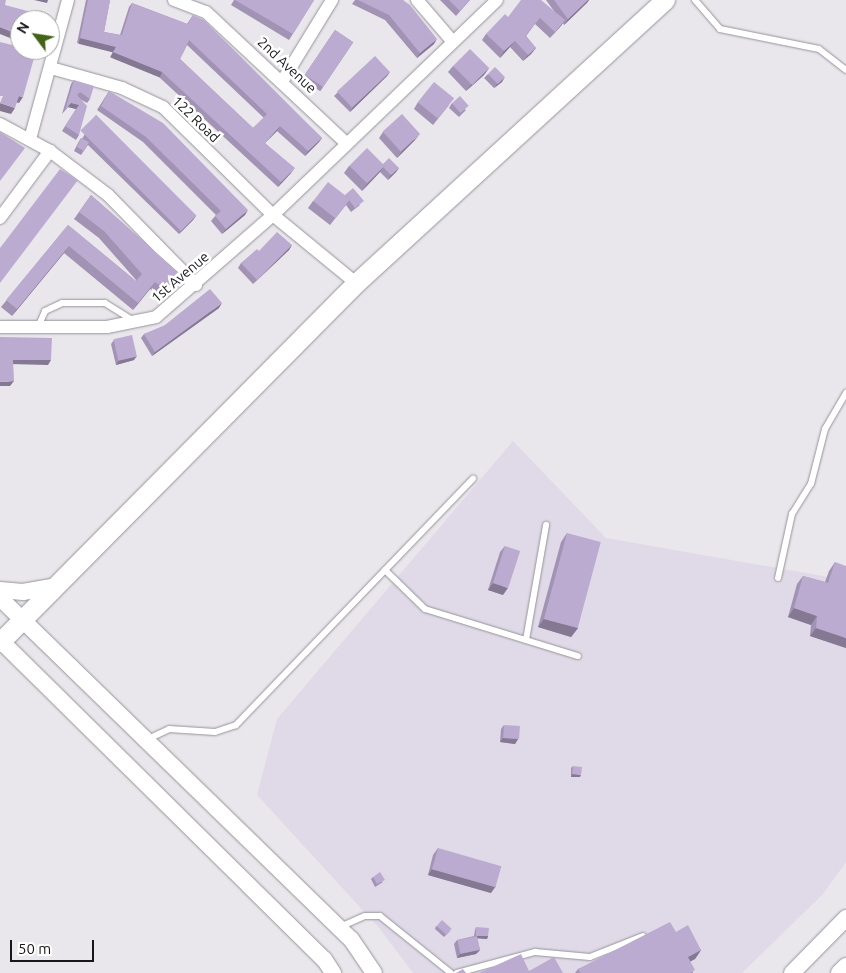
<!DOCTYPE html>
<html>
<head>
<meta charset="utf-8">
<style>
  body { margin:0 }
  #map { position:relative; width:846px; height:973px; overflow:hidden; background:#e9e6ec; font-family:Ubuntu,sans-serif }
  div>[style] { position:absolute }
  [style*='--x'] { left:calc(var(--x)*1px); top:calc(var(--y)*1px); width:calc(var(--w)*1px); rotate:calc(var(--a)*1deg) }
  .built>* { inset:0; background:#e0dae8 }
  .roads { filter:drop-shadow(0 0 1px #969399) drop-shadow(0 0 1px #969399) }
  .service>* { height:6px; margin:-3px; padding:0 3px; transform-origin:3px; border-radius:3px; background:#fff }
  .minor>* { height:12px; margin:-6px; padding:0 6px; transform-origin:6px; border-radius:6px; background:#fff }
  .tertiary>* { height:16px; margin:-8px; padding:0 8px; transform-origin:8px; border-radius:8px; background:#fff }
  .secondary>* { height:19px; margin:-9.5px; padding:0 9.5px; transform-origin:9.5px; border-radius:9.5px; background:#fff }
  .wall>* { inset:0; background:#a293b4; transform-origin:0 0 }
  .shaded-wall>* { inset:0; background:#847892; transform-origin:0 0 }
  .building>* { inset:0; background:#bcabd1; transform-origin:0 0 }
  span { translate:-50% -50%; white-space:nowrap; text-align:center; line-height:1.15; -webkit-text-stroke:5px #fff; paint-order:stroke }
  .street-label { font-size:14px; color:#181619 }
  .north { position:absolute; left:10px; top:10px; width:50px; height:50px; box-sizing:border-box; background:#fff; border:1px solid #a3a2a3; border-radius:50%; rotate:301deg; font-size:14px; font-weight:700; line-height:20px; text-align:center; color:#181619 }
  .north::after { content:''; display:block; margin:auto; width:18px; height:22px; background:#426318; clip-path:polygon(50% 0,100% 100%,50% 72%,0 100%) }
  .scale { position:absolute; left:10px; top:940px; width:84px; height:22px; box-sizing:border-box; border:2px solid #181619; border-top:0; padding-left:6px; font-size:15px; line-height:18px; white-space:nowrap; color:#181619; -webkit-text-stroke:4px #fff; paint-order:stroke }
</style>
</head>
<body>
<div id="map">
  <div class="built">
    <i style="clip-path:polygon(513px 441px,606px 538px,846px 580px,846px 862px,823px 894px,742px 973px,413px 973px,380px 929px,257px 795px,277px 719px)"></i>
  </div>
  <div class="roads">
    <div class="service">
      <i style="--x:695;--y:0;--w:38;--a:49"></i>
      <i style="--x:720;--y:29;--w:101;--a:11.4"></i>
      <i style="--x:819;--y:49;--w:34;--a:38"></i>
      <i style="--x:38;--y:327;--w:17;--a:-66"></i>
      <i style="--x:45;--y:311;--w:19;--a:-25"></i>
      <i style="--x:62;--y:303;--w:43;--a:0"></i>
      <i style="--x:105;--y:303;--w:34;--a:32"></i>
      <i style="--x:385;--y:570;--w:56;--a:44.3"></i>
      <i style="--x:425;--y:609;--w:160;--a:17.1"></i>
      <i style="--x:778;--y:578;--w:66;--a:-77.7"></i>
      <i style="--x:792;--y:514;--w:36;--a:-58"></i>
      <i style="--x:811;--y:484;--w:57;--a:-75.7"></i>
      <i style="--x:825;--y:429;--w:42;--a:-59.7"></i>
      <i style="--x:526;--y:640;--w:117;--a:-80.1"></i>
      <i style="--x:148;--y:739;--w:23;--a:-25"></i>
      <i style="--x:169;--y:729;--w:46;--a:3.7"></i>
      <i style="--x:215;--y:732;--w:22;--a:-18"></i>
      <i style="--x:236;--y:725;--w:342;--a:-46.1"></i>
      <i style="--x:340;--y:927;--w:27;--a:-24"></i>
      <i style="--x:365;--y:916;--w:15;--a:0"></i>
      <i style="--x:380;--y:916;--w:91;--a:38.8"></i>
      <i style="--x:457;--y:973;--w:81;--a:-15.1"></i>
      <i style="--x:535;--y:952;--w:55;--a:5.2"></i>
      <i style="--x:590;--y:957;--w:57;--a:-21.6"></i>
    </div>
    <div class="minor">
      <i style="--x:174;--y:0;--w:34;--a:21"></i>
      <i style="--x:206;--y:12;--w:192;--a:43.1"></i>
      <i style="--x:417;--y:0;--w:55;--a:49.4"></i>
      <i style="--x:51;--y:68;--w:74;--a:15.7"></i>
      <i style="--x:122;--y:88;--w:45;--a:24.9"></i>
      <i style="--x:163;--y:107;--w:154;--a:44.5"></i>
      <i style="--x:273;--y:215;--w:107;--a:39.3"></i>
      <i style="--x:283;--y:80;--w:94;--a:-58.5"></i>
      <i style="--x:0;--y:124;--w:57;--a:28.4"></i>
      <i style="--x:50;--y:151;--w:73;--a:37.2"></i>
      <i style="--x:108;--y:195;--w:126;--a:45.6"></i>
      <i style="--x:30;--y:139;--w:144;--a:-74.7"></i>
      <i style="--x:0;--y:218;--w:84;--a:-53.3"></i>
      <i style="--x:0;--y:327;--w:107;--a:0"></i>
      <i style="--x:107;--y:327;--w:50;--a:-11.5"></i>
      <i style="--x:156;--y:317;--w:155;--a:-41.1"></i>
      <i style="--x:273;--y:215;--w:310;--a:-43.8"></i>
    </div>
    <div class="tertiary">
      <i style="--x:0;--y:590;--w:23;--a:5"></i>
      <i style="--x:23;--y:592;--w:29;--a:-10"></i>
      <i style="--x:0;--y:598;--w:489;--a:44.2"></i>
      <i style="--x:351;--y:939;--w:41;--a:55.9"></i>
      <i style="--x:0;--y:640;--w:455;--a:44.6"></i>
      <i style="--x:324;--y:959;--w:17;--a:57"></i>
      <i style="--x:792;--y:973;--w:77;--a:-45.5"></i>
      <i style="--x:839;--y:973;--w:10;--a:-45"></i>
    </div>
    <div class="secondary">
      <i style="--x:0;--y:642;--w:506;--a:-45.24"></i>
      <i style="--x:356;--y:283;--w:419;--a:-42.5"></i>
    </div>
  </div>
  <div class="wall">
    <i style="clip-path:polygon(evenodd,86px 0,110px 0,104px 32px,120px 35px,129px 7px,132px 3px,187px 24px,193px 15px,322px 138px,319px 142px,305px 156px,277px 131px,265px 143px,291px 173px,278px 187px,159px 77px,110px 57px,113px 52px,77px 43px,86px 0,187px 45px,264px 118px,253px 128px,180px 59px,187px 45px)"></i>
    <i style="clip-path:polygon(234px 0,314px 0,289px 40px,231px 5px)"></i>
    <i style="clip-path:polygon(355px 0,403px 0,434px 44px,417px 58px,385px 20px,352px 4px)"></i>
    <i style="clip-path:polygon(440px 0,470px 0,456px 16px)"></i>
    <i style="clip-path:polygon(546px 0,589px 0,564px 25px,563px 23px,550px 38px,535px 24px,526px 36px,536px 48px,531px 54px,523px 61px,510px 47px,500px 58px,482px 40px,486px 34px,508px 17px,554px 11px)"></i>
    <i style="left:335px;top:30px;width:22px;height:59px;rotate:34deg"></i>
    <i style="clip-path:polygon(453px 66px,489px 68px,484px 75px,466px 91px,448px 72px)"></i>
    <i style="clip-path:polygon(390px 72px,387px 76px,350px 112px,334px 96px,338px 92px)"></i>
    <i style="clip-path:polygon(488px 74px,502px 82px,494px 88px,484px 78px)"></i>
    <i style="clip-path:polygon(74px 80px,90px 99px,87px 103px,80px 99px,79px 135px,76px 140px,62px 131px,76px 109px,68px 107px,62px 114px,71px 84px)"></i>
    <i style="clip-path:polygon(109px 91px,245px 215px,222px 234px,211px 221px,216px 215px,143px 142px,97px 110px)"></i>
    <i style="clip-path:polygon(418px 102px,449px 105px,433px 125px,414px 109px)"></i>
    <i style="clip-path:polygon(452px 103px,466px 110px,459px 117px,449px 108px)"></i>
    <i style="clip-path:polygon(96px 115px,196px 216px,193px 220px,179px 234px,88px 145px,81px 155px,74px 151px,78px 143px,81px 138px,82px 139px)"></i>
    <i style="clip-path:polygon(383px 132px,415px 140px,397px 158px,379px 138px)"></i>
    <i style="clip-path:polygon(383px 164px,399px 168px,396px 172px,388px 180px,380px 172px,362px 191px,344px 173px,349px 166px)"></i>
    <i style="clip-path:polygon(91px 195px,179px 273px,161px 297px,150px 289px,133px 310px,64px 253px,12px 316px,1px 307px,68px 225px,136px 281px,136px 280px,99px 238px,74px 219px)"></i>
    <i style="clip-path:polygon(345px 195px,360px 205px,351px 212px,346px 205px,330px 225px,308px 208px,313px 201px)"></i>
    <i style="clip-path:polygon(292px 245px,289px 250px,253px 284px,238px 268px,241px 263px,259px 251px)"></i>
    <i style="clip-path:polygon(219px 308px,152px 356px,141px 338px,144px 334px)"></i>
    <i style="clip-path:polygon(114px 340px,134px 360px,116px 365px,111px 344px)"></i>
    <i style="clip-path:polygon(567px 533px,578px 628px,571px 637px,538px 627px,561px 542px)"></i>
    <i style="clip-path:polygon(505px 546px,503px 595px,488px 590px,500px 552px)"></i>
    <i style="clip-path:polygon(835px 562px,846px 648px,810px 636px,811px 625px,788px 617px,797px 584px,803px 576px,825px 582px,829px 571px)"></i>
    <i style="clip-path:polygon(504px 725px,518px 739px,515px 744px,500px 742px,501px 729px)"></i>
    <i style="clip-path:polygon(573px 766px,580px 777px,571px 777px,571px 768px)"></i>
    <i style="clip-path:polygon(438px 848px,491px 893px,428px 875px,433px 855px)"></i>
    <i style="clip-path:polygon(373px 877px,383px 882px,375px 887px,371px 879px)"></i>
    <i style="clip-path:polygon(436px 926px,450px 931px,444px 937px,435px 929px)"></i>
    <i style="clip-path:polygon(476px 927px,488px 936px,487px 939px,477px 938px,480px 950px,476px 954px,457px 958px,454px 944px,457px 940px,474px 936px,475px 930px)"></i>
    <i style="clip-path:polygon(676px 932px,701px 950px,695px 959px,690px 961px,693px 973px,575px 973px,578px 969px)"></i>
  </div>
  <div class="shaded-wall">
    <i style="clip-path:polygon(34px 0,48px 0,47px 3px)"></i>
    <i style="clip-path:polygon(588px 0,589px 0,587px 3px,564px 25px,568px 19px)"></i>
    <i style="clip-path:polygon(565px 20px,561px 26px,550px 38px)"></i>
    <i style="clip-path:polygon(0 27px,20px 35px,20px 42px,0 34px)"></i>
    <i style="left:80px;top:38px;width:37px;height:6px;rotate:14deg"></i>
    <i style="clip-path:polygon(437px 39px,434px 44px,417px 58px,420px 53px)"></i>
    <i style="clip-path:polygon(515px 41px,510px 47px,500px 58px,504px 51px)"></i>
    <i style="clip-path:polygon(536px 48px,531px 54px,523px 61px,528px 55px)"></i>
    <i style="left:113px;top:52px;width:53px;height:6px;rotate:22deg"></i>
    <i style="clip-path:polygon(489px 68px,484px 75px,466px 91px,471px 85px)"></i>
    <i style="clip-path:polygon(390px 72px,387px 76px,350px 112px,353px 107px)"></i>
    <i style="clip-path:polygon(505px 77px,502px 82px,494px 88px,497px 84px)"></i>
    <i style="clip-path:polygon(19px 96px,23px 97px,19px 103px,15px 102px)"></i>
    <i style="clip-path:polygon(0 103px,15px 108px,11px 114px,0 111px)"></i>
    <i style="clip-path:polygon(71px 103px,79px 105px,76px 109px,68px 107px,62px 114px)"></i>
    <i style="clip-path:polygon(280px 126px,277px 131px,261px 147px,265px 143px)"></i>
    <i style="clip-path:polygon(420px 134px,415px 140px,397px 158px,402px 151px)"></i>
    <i style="clip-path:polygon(322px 138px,319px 142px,305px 156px,308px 151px)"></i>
    <i style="clip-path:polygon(385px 166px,380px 172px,362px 191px,367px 184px)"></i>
    <i style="clip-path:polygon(295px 168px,291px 173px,278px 187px,281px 182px)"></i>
    <i style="clip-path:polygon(399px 168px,396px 172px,388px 180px,391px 175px)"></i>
    <i style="clip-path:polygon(248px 210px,245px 215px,222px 234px,226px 229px)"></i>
    <i style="clip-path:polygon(196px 216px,193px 220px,179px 234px,182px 230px)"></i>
    <i style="clip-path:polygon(292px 245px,289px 250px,253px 284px)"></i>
    <i style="clip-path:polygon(69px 246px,64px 253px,12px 316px,17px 309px)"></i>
    <i style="clip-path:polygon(155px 282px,150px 289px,133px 310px,138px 303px)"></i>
    <i style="clip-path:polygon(222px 303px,219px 308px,152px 356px,155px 352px)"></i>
    <i style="clip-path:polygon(137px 356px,134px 360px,116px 365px,119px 360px)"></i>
    <i style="clip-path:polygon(13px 360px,51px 360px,48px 365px,10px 364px)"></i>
    <i style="clip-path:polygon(14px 381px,10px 386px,0 386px,0 382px)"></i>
    <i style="clip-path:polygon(493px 583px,508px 588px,503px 595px,488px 590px)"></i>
    <i style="clip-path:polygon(794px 608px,817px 616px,811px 625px,788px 617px)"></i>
    <i style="clip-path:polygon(544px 619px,578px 628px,571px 637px,538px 627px)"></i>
    <i style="clip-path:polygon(816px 628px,846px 638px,846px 648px,810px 636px)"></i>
    <i style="clip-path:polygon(503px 738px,518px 739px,515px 744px,500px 742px)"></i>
    <i style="clip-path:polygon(572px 774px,581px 775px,580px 777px,571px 777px)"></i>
    <i style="clip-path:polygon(432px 869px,496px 886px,491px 893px,428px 875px)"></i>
    <i style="clip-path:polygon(476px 936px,488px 936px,487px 939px,474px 938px)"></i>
    <i style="clip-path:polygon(480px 950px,476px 954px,457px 958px,460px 954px)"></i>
    <i style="clip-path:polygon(701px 950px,695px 959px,682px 966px,688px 957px)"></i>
  </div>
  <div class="building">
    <i style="clip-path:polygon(0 0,6px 0,5px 5px,46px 16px,44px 20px,20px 20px,20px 35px,0 27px)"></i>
    <i style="clip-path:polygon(evenodd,88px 0,110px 0,104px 32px,122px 35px,132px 3px,188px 24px,193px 15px,204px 20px,322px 138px,308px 151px,280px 126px,265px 143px,295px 168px,281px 182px,162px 72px,113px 52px,116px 47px,80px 38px,88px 0,189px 40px,267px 114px,253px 128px,180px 59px,189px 40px)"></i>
    <i style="clip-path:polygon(235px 0,314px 0,293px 34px)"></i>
    <i style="clip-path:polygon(358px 0,403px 0,410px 5px,437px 39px,420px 53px,389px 15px)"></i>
    <i style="clip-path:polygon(449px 0,469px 0,460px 11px)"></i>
    <i style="clip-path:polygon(521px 0,541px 0,565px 20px,555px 32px,540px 18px,525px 36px,536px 48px,528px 55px,515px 41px,504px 51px,486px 34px,505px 14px,508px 17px)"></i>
    <i style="clip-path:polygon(554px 0,588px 0,568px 19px)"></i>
    <i style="left:335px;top:30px;width:22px;height:54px;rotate:34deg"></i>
    <i style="clip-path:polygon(0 42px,20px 47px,20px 50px,32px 50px,36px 51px,23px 97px,19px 96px,15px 108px,0 103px,3px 96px,0 96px)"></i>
    <i style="left:470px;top:49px;width:27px;height:24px;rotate:45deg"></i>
    <i style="left:375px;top:56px;width:22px;height:52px;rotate:47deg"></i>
    <i style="left:495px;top:67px;width:14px;height:10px;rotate:45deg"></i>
    <i style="clip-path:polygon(74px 80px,94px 86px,90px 99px,80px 92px,77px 95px,87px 106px,79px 135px,65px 126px,79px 105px,71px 103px,65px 110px)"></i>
    <i style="left:434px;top:82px;width:26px;height:26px;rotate:39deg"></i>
    <i style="clip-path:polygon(109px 91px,163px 123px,248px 210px,226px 229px,215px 216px,221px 211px,146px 137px,101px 106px)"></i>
    <i style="left:460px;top:96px;width:13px;height:11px;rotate:48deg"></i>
    <i style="left:402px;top:114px;width:27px;height:26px;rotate:48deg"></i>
    <i style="left:96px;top:115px;width:142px;height:22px;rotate:45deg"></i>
    <i style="clip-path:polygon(0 132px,25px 148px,0 181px)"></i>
    <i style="clip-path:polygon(81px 138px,89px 142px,84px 151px,77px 147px)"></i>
    <i style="left:367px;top:148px;width:25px;height:25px;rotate:45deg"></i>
    <i style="clip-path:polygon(389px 158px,399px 168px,391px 175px,383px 167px,385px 166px,383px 164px)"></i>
    <i style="clip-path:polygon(60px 169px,78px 180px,0 283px,0 248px)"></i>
    <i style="left:328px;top:182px;width:28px;height:24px;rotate:38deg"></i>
    <i style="clip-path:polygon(353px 188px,364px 201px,355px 208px,349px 200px,350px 199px,345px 195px)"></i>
    <i style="clip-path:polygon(91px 195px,179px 273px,166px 290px,155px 282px,138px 303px,69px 246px,17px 309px,6px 300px,68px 225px,136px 281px,142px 274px,104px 231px,79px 212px)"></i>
    <i style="clip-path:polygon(277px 232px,292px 245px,257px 280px,241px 263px,257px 249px,259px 251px)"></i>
    <i style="clip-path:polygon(210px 289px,222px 303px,155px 352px,144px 334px,165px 325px)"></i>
    <i style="left:132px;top:335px;width:22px;height:19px;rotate:77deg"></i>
    <i style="clip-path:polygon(0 337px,52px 338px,51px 360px,13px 360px,14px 381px,0 382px)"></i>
    <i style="left:567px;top:533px;width:35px;height:89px;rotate:15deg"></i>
    <i style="left:505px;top:546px;width:16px;height:39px;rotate:18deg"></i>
    <i style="clip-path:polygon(835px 562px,846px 566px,846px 638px,816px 628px,817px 616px,794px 608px,803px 576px,828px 583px)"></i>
    <i style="left:504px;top:725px;width:16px;height:13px;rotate:4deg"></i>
    <i style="left:573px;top:766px;width:9px;height:8px;rotate:6deg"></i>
    <i style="left:438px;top:848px;width:66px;height:22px;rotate:16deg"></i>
    <i style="clip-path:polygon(380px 872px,385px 880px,377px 884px,373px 877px)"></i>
    <i style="left:442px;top:920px;width:13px;height:8px;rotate:42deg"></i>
    <i style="clip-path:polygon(670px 922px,676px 932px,688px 925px,701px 950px,688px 957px,695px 970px,690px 973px,580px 973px,578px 969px)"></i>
    <i style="clip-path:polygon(476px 927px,489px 928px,488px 936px,476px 936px)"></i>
    <i style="left:477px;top:936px;width:14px;height:20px;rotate:78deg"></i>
    <i style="clip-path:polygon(521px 954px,529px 971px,554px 957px,563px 973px,479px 973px)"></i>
    <i style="clip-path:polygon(463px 969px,466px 973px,456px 973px)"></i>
  </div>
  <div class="street-label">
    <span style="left:287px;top:65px;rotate:43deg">2nd Avenue</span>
    <span style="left:196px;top:119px;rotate:44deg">122 Road</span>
    <span style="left:180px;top:277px;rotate:-40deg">1st Avenue</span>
  </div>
  <div class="north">N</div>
  <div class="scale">50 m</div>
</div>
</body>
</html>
